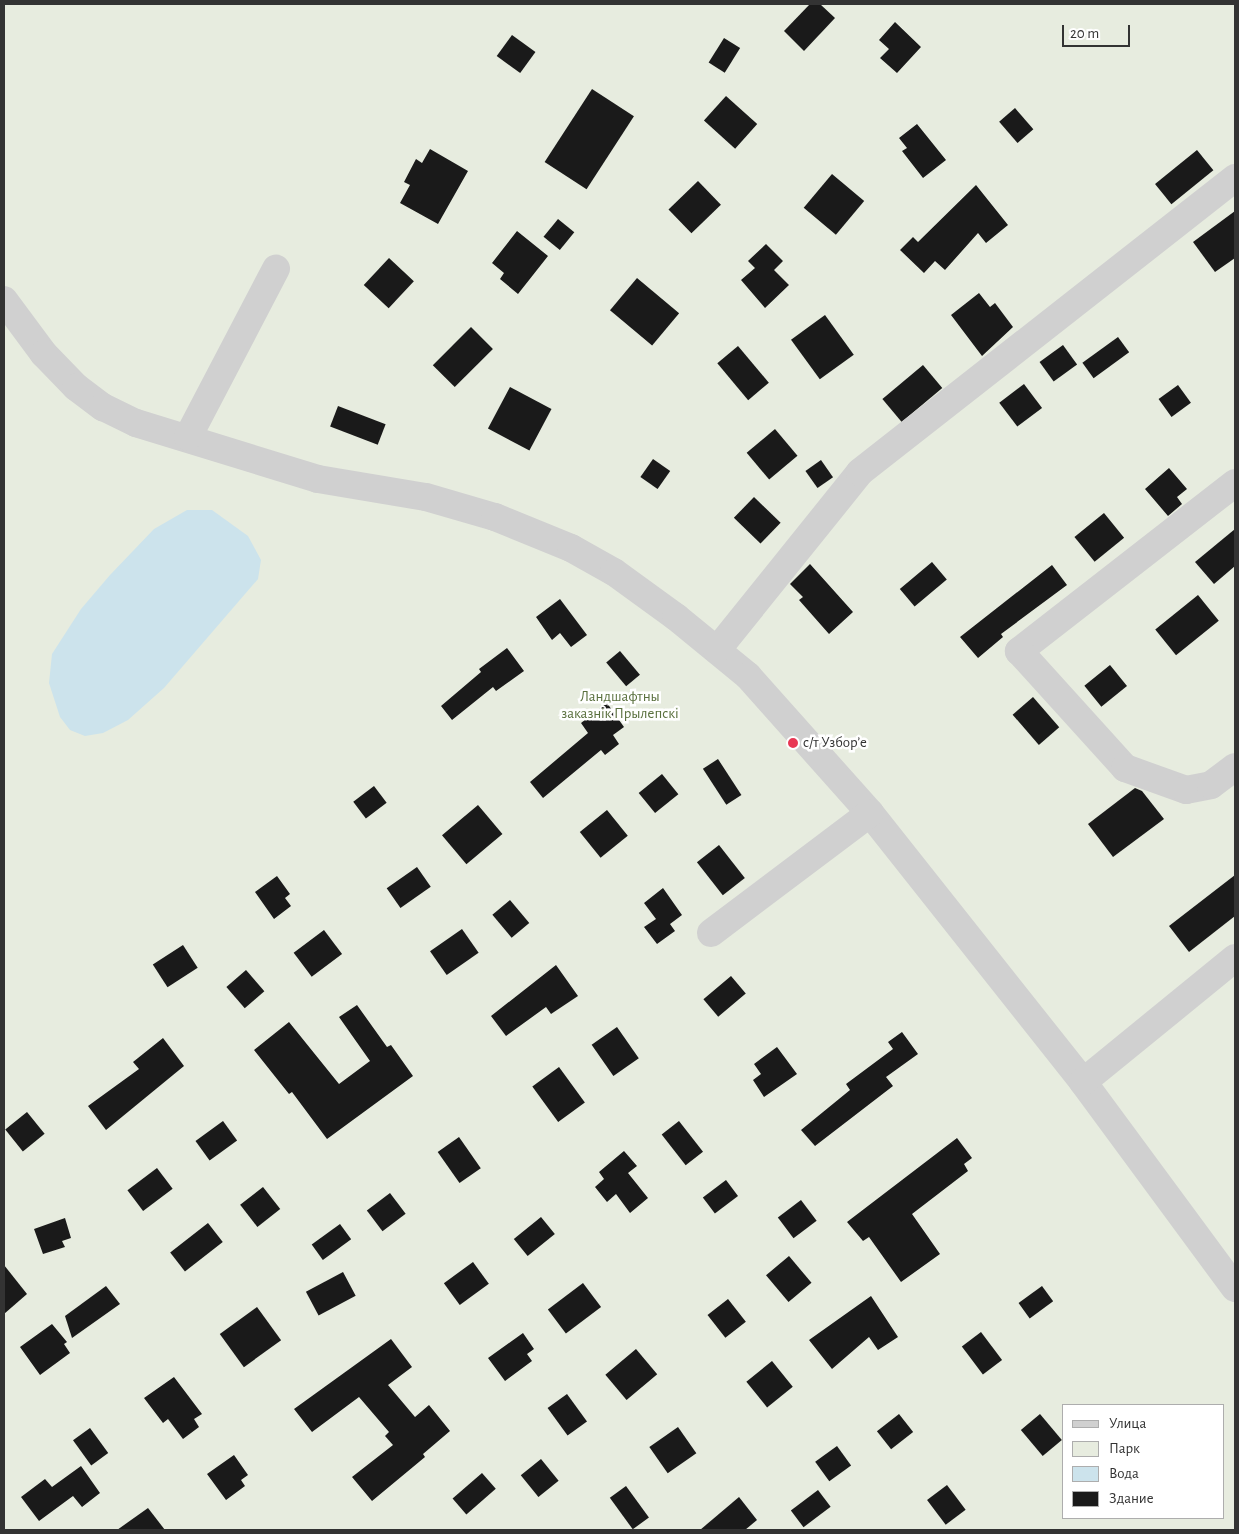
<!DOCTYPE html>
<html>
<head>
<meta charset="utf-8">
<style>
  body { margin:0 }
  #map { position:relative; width:1239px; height:1534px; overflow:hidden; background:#fff; font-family:"Alegreya Sans",sans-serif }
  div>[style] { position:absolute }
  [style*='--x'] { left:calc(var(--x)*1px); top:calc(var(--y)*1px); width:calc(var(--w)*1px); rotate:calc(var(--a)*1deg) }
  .green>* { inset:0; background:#e7ecdf }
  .water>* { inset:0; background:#cce3ec }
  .building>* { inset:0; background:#1a1a1a; transform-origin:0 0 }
  .minor>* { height:28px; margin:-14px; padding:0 14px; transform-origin:14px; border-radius:14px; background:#d0d0d0 }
  .dots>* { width:14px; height:14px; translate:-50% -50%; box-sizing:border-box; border:2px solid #fff; border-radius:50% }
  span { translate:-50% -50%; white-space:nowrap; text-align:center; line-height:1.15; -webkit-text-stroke:5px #fff; paint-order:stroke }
  .park-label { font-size:15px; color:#5a703e }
  .poi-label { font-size:15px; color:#333 }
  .left { translate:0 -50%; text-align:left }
  .frame { position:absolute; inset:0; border:5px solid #333; pointer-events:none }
  .legend { position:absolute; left:1062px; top:1404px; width:162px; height:115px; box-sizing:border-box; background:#fff; border:1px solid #adadad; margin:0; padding:6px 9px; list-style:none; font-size:15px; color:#333 }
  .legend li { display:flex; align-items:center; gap:10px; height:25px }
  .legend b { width:25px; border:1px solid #adadad }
  .scale { position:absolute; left:1062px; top:25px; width:68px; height:22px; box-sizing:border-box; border:2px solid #333; border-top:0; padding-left:6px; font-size:15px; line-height:18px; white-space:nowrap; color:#333; -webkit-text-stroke:4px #fff; paint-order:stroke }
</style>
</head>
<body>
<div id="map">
  <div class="green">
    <i style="clip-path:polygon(evenodd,4px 4px,1235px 4px,1235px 1530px,4px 1530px,4px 4px,1063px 1405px,1223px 1405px,1223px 1518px,1063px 1518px,1063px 1405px)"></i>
  </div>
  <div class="water">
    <i style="clip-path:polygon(187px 510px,212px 510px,248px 536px,261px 560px,258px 579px,164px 688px,128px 720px,103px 733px,85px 736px,70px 730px,60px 717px,49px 683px,52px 654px,81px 609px,110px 575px,154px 529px)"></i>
  </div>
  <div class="building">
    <i style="clip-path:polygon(810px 4px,820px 4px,835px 18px,804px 51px,784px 31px)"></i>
    <i style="clip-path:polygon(895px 22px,921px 47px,897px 73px,880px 58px,889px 49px,879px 40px)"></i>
    <i style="left:512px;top:35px;width:29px;height:26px;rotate:36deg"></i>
    <i style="left:724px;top:38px;width:19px;height:29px;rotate:32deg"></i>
    <i style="left:592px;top:89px;width:50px;height:87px;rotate:33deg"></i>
    <i style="left:726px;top:96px;width:42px;height:33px;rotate:42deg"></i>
    <i style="left:1015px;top:108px;width:28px;height:21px;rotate:49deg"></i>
    <i style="clip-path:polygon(917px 124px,946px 160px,923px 178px,902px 151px,907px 148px,899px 138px)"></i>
    <i style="clip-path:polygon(430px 149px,468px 171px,438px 224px,400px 203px,410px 185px,404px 182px,416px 159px,422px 163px)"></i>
    <i style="left:1197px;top:150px;width:26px;height:54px;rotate:51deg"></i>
    <i style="left:832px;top:174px;width:42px;height:44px;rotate:40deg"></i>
    <i style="left:698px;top:181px;width:33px;height:41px;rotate:46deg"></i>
    <i style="clip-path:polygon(976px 185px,1008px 225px,986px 243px,978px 233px,945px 270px,935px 261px,924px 273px,900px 250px,913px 237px,918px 242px)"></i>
    <i style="clip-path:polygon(1235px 211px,1235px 258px,1215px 272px,1193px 242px)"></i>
    <i style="left:558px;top:219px;width:21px;height:23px;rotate:39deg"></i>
    <i style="clip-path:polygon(517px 231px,548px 256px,518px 294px,500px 279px,504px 273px,492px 263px)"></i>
    <i style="clip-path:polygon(766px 244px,783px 261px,774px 270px,789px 285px,765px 308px,741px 280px,755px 268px,748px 261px)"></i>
    <i style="left:389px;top:258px;width:34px;height:37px;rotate:43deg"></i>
    <i style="left:637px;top:278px;width:55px;height:42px;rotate:40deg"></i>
    <i style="clip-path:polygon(979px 293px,990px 307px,995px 303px,1013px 327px,982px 356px,951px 315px)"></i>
    <i style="left:825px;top:315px;width:49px;height:42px;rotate:54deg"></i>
    <i style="left:471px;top:327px;width:31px;height:54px;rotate:45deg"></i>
    <i style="left:1118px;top:337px;width:19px;height:44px;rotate:54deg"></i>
    <i style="left:1063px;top:345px;width:24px;height:29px;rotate:54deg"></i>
    <i style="left:738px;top:346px;width:48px;height:27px;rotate:50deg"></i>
    <i style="left:923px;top:365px;width:30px;height:53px;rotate:50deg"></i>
    <i style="left:1024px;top:384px;width:30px;height:31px;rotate:53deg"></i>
    <i style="left:1178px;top:385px;width:22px;height:24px;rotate:54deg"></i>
    <i style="left:510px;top:387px;width:47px;height:47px;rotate:28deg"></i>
    <i style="left:338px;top:406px;width:51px;height:22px;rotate:21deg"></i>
    <i style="left:775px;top:429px;width:35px;height:37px;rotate:50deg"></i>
    <i style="left:653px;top:459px;width:21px;height:22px;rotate:35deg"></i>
    <i style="left:821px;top:460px;width:21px;height:19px;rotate:55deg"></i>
    <i style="clip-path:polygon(1169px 468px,1187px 489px,1177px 497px,1182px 504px,1168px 516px,1145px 489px)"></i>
    <i style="left:754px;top:497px;width:37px;height:29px;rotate:44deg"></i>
    <i style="left:1104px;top:513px;width:32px;height:38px;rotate:51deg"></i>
    <i style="clip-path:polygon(1235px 529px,1235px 566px,1214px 584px,1195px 562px)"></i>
    <i style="left:932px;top:562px;width:23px;height:42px;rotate:50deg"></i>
    <i style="clip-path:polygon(810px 564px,853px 612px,829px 634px,799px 600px,803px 597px,790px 584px)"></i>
    <i style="clip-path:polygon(1052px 565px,1067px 585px,1001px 634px,1003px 637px,978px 658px,960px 637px)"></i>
    <i style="left:1198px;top:595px;width:33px;height:55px;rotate:51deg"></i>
    <i style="clip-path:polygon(560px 599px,587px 635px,571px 647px,560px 633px,552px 640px,536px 617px)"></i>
    <i style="clip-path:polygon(507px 648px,524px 671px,496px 691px,493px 687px,452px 720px,441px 706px,481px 672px,479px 669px)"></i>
    <i style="left:620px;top:651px;width:31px;height:18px;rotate:50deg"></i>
    <i style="left:1110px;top:665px;width:27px;height:33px;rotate:51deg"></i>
    <i style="left:1033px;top:697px;width:40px;height:27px;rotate:49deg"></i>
    <i style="clip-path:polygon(607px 703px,624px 727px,613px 735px,619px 744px,605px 755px,601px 750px,543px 798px,530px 782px,588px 733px,581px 723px)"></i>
    <i style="left:718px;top:759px;width:43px;height:18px;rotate:57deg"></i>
    <i style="left:662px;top:774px;width:26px;height:30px;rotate:51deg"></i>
    <i style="left:374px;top:786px;width:21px;height:26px;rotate:53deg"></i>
    <i style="clip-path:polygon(1135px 788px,1142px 791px,1164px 819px,1113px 857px,1088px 824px)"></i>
    <i style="left:478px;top:805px;width:38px;height:47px;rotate:50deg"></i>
    <i style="left:607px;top:810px;width:33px;height:35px;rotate:51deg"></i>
    <i style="left:719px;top:845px;width:42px;height:28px;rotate:52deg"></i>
    <i style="left:417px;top:867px;width:24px;height:37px;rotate:55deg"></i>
    <i style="clip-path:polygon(1235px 875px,1235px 916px,1189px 952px,1169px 926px)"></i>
    <i style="clip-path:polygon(277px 876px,290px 894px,285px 898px,291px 906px,274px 919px,255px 892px)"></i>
    <i style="clip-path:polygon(663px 888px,682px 915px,670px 924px,675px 931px,657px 944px,644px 927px,656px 919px,644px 903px)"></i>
    <i style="left:510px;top:900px;width:30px;height:23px;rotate:50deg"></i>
    <i style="left:462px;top:929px;width:29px;height:39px;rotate:55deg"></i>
    <i style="left:324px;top:930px;width:30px;height:38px;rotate:53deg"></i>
    <i style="left:183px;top:945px;width:27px;height:36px;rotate:57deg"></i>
    <i style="clip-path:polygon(556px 965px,578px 996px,551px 1014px,546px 1007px,506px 1036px,491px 1016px)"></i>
    <i style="left:246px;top:970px;width:28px;height:26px;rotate:49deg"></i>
    <i style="left:731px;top:976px;width:23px;height:36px;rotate:50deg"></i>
    <i style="clip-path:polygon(357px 1005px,387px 1047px,391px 1045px,413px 1076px,327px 1139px,292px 1092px,289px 1094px,254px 1050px,289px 1022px,339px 1084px,370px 1061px,339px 1017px)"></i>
    <i style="left:617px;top:1027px;width:38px;height:31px;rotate:55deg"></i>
    <i style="clip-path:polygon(902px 1032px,918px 1054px,886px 1077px,893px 1086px,815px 1146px,801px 1130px,850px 1090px,846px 1084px,893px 1049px,888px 1042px)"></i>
    <i style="clip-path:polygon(163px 1038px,184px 1066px,106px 1130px,88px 1106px,139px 1069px,133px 1062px)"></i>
    <i style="clip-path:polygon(777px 1047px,797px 1074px,764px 1097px,753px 1080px,761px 1074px,754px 1064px)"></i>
    <i style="left:559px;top:1067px;width:44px;height:33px;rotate:54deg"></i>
    <i style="left:27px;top:1112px;width:28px;height:28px;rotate:51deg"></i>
    <i style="left:223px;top:1121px;width:24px;height:34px;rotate:54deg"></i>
    <i style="left:679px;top:1121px;width:39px;height:22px;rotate:52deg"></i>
    <i style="left:459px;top:1137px;width:38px;height:26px;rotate:55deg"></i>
    <i style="clip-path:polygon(957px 1138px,972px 1158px,964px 1164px,968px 1171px,912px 1214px,940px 1254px,901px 1282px,869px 1237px,863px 1241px,847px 1222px)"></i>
    <i style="clip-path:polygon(624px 1151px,637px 1166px,628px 1173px,648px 1198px,630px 1213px,616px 1194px,607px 1202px,595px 1187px,604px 1179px,599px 1172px)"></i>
    <i style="left:157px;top:1168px;width:26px;height:37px;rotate:53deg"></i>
    <i style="left:726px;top:1180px;width:20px;height:29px;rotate:53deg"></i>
    <i style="left:263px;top:1187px;width:28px;height:29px;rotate:52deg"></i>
    <i style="left:390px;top:1193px;width:26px;height:29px;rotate:53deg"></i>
    <i style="left:801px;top:1200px;width:26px;height:29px;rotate:53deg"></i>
    <i style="left:541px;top:1217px;width:22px;height:35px;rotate:51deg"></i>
    <i style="clip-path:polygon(65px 1218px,71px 1238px,62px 1241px,65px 1247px,43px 1254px,34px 1229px)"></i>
    <i style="left:208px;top:1223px;width:24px;height:48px;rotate:52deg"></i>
    <i style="left:340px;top:1224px;width:19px;height:35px;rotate:54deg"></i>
    <i style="left:789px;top:1256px;width:35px;height:30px;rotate:50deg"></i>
    <i style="left:473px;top:1262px;width:27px;height:36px;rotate:54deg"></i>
    <i style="clip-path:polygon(4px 1265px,27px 1294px,4px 1314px)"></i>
    <i style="left:343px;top:1272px;width:27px;height:42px;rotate:62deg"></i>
    <i style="left:583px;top:1283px;width:30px;height:44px;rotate:53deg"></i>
    <i style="clip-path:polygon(106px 1286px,120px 1304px,72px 1338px,65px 1316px)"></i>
    <i style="left:1042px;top:1286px;width:19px;height:29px;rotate:54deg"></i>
    <i style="clip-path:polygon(871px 1296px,898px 1337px,878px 1350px,869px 1337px,832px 1369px,809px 1340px)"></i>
    <i style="left:728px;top:1299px;width:29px;height:26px;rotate:52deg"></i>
    <i style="left:257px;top:1307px;width:41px;height:46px;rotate:54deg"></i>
    <i style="clip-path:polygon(52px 1324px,67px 1342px,64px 1344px,70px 1353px,40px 1375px,20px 1347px)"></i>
    <i style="left:981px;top:1332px;width:35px;height:24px;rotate:53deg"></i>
    <i style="clip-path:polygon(523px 1333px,534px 1349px,527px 1354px,532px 1361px,505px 1381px,488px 1358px)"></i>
    <i style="clip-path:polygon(391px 1339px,412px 1367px,388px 1385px,415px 1417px,429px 1405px,450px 1431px,423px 1454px,425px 1457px,372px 1501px,352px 1477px,393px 1445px,385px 1436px,389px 1432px,359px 1397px,312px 1432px,294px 1409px)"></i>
    <i style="left:636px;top:1349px;width:33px;height:40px;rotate:50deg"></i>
    <i style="left:772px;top:1361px;width:33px;height:33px;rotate:51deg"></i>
    <i style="clip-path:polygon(174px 1377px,202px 1414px,194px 1419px,199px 1427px,183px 1439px,168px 1419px,163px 1423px,144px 1398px)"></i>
    <i style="left:567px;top:1394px;width:34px;height:24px;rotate:54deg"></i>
    <i style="left:899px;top:1414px;width:23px;height:28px;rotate:52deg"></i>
    <i style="left:1040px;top:1414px;width:34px;height:25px;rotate:50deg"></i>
    <i style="left:678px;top:1427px;width:32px;height:35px;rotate:55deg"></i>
    <i style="left:90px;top:1428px;width:31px;height:21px;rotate:54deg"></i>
    <i style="left:837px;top:1446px;width:24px;height:27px;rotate:54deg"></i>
    <i style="clip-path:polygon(234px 1455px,248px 1475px,241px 1480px,245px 1486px,226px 1500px,207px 1474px)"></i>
    <i style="left:541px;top:1459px;width:28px;height:26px;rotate:51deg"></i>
    <i style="clip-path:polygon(81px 1466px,100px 1493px,82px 1507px,73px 1496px,39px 1521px,21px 1497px,45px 1479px,52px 1487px)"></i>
    <i style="left:482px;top:1473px;width:21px;height:39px;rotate:49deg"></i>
    <i style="left:947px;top:1485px;width:31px;height:25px;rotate:53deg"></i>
    <i style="left:626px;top:1486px;width:39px;height:20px;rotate:54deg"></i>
    <i style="left:818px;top:1490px;width:21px;height:34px;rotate:53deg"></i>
    <i style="clip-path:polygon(739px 1497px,757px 1520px,745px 1530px,700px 1530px)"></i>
    <i style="clip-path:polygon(148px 1508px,165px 1530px,117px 1530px)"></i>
  </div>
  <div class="minor">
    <i style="--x:4;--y:300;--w:67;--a:53.5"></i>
    <i style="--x:44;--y:354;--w:46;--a:45.9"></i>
    <i style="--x:76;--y:387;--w:34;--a:37"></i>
    <i style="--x:103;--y:407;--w:37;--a:26"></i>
    <i style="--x:136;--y:423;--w:190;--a:17.1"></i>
    <i style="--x:318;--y:479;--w:109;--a:9.5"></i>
    <i style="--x:426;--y:497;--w:72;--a:16.2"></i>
    <i style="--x:495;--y:517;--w:82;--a:22.2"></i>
    <i style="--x:571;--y:548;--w:49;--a:29.2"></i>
    <i style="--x:614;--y:572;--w:77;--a:36"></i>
    <i style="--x:676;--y:617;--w:93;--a:39.3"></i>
    <i style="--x:748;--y:676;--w:183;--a:48.3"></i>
    <i style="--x:870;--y:813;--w:343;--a:51.6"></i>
    <i style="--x:1083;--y:1082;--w:256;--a:53.6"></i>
    <i style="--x:188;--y:437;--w:190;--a:-62.4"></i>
    <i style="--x:1235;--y:483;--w:274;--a:142.1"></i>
    <i style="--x:1019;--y:651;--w:158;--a:47.8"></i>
    <i style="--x:1125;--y:768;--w:65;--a:19.8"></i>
    <i style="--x:1186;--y:790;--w:25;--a:-11"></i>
    <i style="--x:1211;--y:785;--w:30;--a:-37"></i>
    <i style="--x:717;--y:650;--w:228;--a:-51.2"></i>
    <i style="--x:860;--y:472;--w:477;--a:-38.1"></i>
    <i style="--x:711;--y:933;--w:199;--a:-37"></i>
    <i style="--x:1083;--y:1082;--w:196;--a:-39.2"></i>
  </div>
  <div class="dots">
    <i style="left:793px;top:743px;background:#e83754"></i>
  </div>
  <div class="park-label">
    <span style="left:620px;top:705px">Ландшафтны<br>заказнік Прылепскі</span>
  </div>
  <div class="poi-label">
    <span class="left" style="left:803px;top:743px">с/т Узборʼе</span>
  </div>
  <div class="frame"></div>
  <ul class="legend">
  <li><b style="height:6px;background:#d0d0d0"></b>Улица</li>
  <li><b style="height:14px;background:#e7ecdf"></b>Парк</li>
  <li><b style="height:14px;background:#cce3ec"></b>Вода</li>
  <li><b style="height:14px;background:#1a1a1a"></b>Здание</li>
  </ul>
  <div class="scale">20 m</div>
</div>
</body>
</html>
